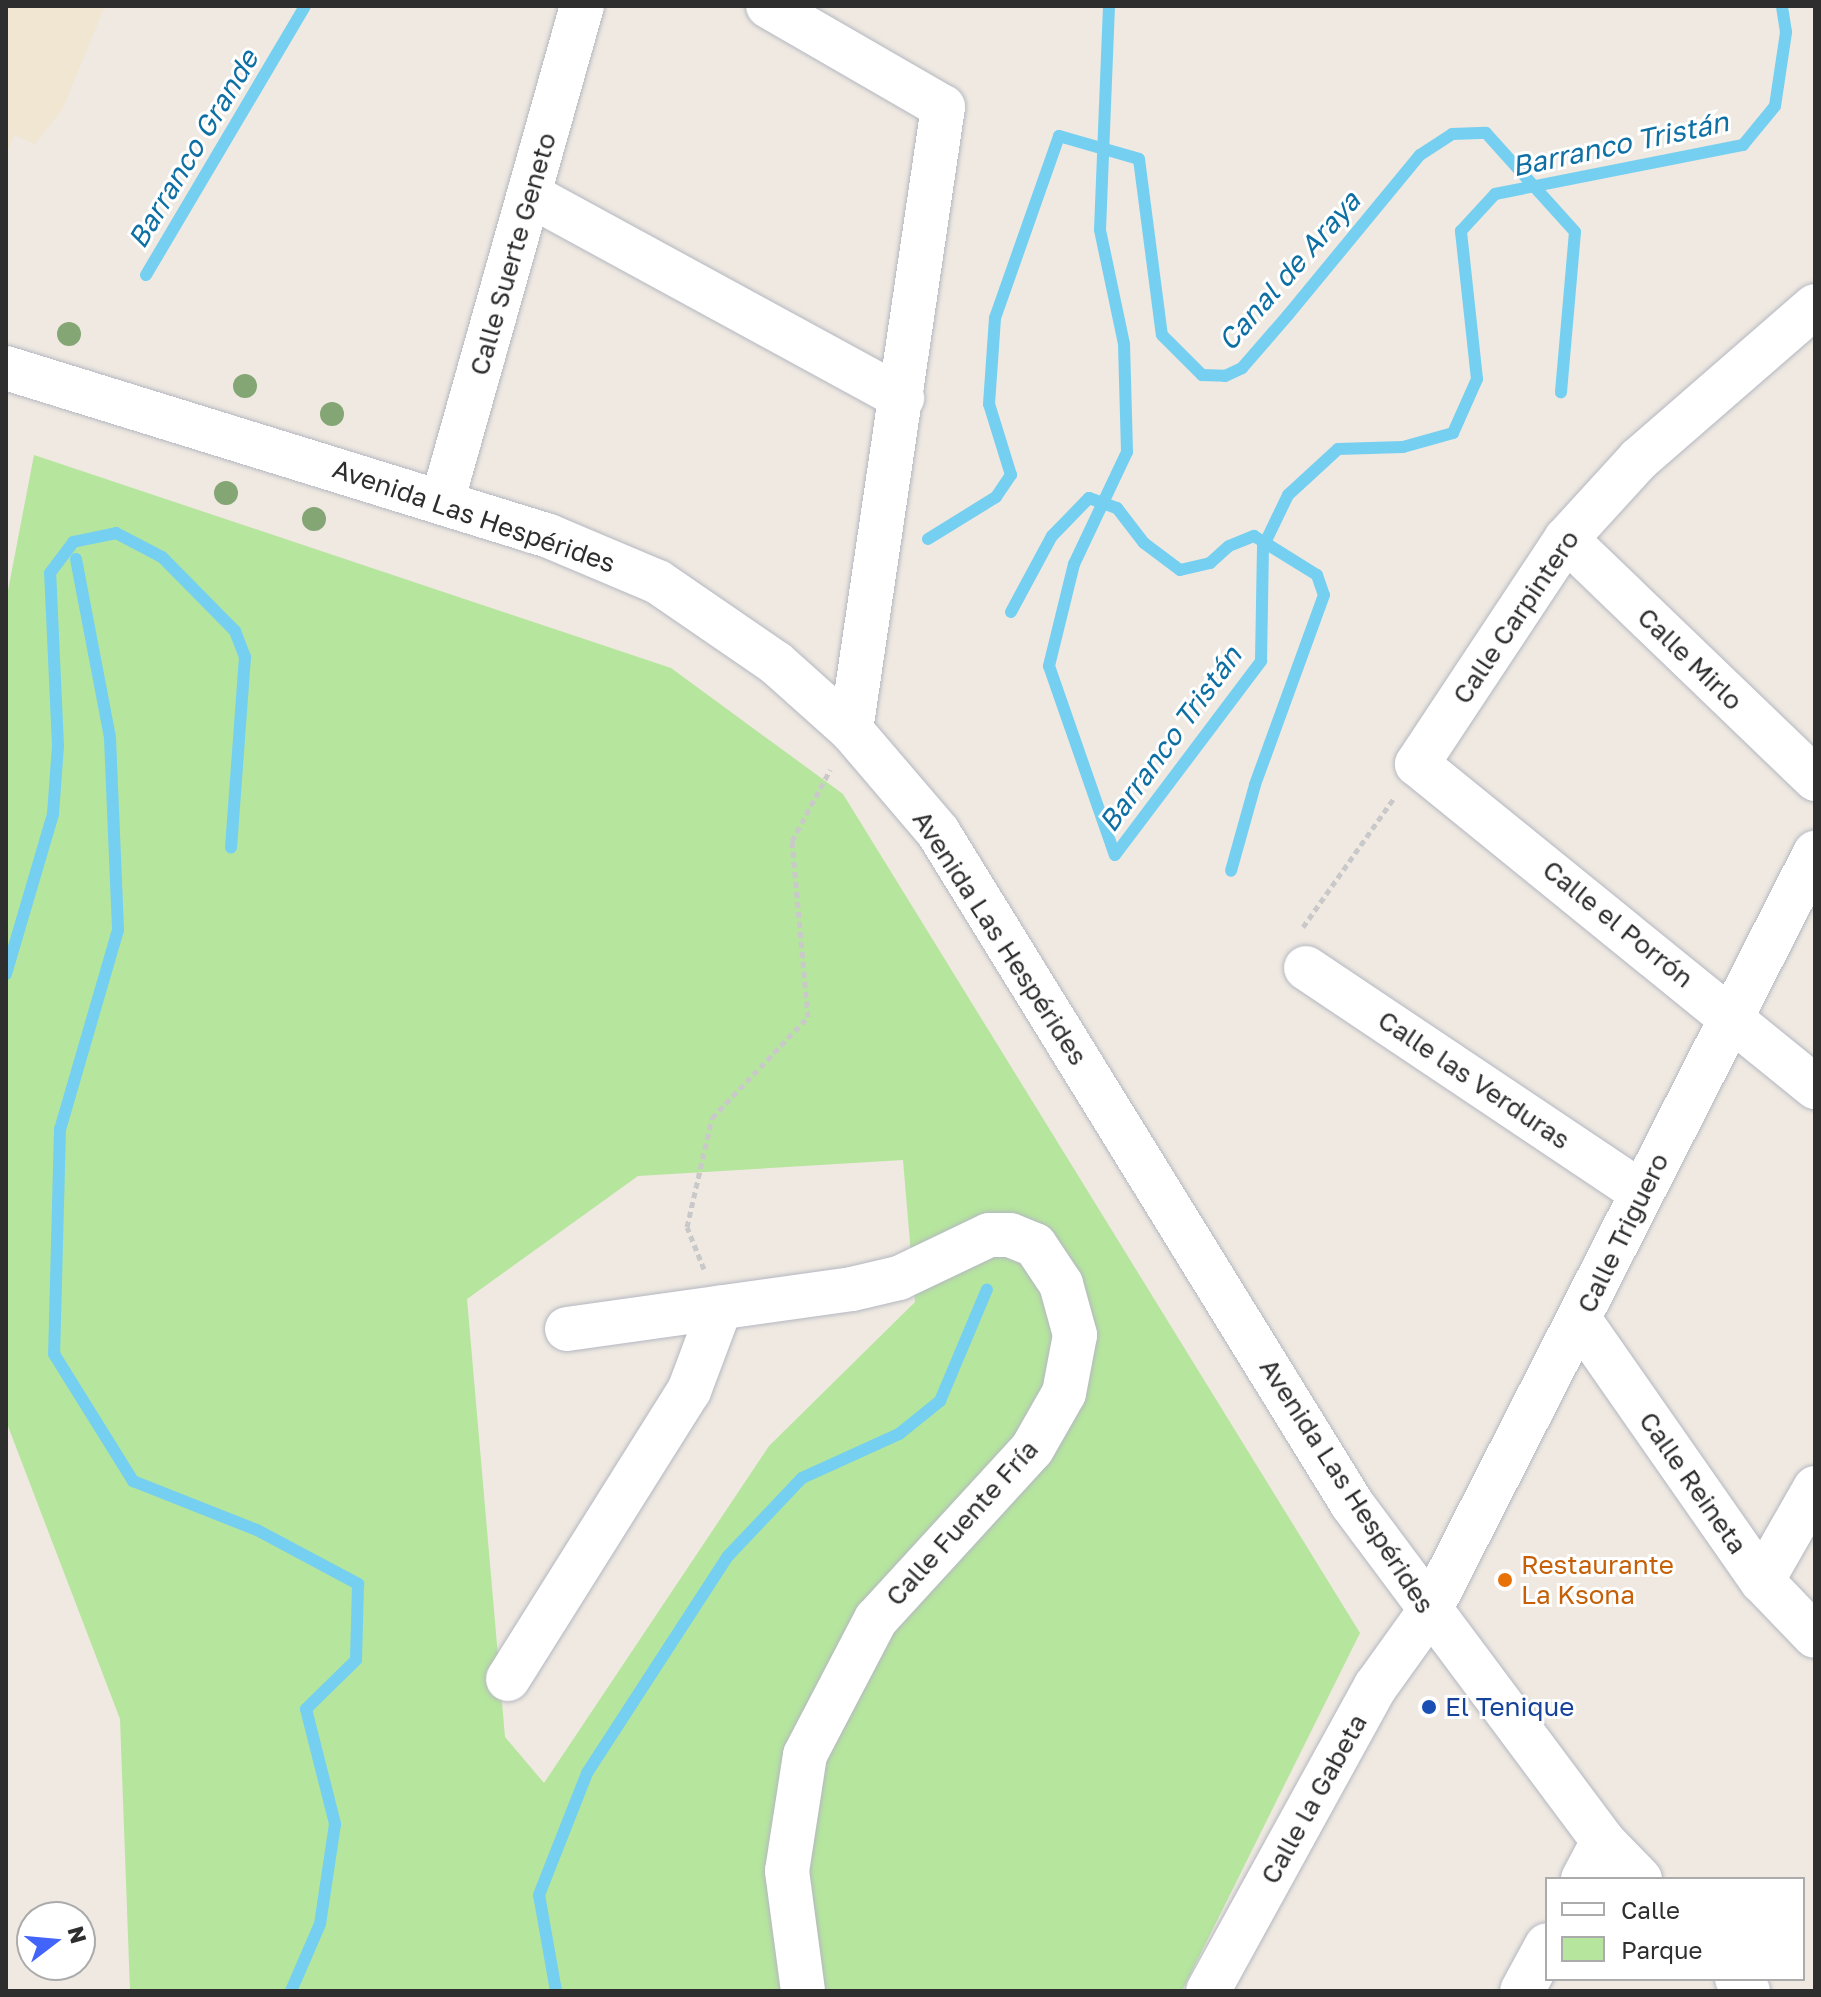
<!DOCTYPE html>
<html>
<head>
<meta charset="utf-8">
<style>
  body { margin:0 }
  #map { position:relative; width:1821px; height:1997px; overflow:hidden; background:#efe9e1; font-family:"Golos Text",sans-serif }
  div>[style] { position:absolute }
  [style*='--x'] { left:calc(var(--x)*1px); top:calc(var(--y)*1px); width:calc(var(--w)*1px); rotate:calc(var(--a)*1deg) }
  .education>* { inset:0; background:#f0e6d1 }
  .green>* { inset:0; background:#b6e59e }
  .stream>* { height:12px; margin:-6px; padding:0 6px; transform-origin:6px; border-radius:6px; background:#75cff0 }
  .path>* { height:5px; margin-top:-2.5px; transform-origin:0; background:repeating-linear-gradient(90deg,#c9c9c9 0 6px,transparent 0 10px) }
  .roads { filter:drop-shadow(0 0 2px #b4b7c1) drop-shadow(0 0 2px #b4b7c1) }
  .minor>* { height:44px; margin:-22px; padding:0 22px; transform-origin:22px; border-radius:22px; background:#fff }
  .trees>* { width:24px; height:24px; margin:-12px; border-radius:50%; background:#84a574 }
  .dots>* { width:22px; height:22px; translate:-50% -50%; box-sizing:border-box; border:4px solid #fff; border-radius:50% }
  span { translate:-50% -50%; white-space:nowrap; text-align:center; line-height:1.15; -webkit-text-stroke:6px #fff; paint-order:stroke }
  .street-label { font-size:26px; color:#2e2e2e }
  .food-label { font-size:26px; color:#c56008 }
  .left { translate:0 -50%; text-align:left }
  .transit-label { font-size:26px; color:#164399 }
  .water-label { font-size:28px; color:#0d6fa3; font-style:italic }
  .frame { position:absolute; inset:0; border:8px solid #2e2e2e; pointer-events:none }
  .legend { position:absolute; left:1545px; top:1877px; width:260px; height:104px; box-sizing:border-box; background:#fff; border:2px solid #ababab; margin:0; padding:10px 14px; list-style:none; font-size:24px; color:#2e2e2e }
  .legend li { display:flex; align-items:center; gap:16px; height:40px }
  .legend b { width:40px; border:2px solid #ababab }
  .north { position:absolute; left:16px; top:1901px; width:80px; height:80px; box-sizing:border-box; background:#fff; border:2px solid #ababab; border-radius:50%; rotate:74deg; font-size:22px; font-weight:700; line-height:32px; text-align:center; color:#2e2e2e }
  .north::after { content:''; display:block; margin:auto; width:28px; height:36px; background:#4264fb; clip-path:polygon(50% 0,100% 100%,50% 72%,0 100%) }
</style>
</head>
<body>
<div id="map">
  <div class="education">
    <i style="clip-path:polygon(6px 6px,105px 6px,62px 110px,35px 144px,14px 135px,6px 154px)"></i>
  </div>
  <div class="green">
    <i style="clip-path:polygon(evenodd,34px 455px,671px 668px,843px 794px,1360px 1633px,1182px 1991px,130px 1991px,120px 1719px,6px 1421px,6px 601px,34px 455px,903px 1160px,915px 1302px,769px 1446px,544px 1783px,505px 1737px,467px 1299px,638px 1176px,903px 1160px)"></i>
  </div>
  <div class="stream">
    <i style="--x:1109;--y:6;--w:224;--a:92.3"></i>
    <i style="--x:1100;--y:230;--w:116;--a:78.1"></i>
    <i style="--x:1124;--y:344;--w:108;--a:88.4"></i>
    <i style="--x:1127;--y:452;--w:124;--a:115.3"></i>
    <i style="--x:1074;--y:564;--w:105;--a:103.8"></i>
    <i style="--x:1049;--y:666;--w:200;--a:70.8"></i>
    <i style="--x:146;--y:275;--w:312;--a:-59.4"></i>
    <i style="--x:928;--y:539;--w:80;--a:-31.7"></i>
    <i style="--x:996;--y:497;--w:27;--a:-56"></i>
    <i style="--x:1011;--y:475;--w:74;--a:-107.2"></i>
    <i style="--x:989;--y:404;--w:86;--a:-86"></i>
    <i style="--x:995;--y:318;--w:193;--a:-70.6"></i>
    <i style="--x:1059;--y:136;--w:83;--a:16"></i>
    <i style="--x:1139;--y:159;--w:177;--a:82.6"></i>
    <i style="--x:1162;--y:335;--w:57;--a:45"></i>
    <i style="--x:1202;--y:375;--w:23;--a:2"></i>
    <i style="--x:1225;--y:376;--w:19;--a:-25"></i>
    <i style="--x:1242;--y:368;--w:70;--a:-49"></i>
    <i style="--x:1288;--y:315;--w:207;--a:-50.5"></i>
    <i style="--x:1420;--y:155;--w:38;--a:-33"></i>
    <i style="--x:1452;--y:134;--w:34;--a:-2"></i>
    <i style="--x:1486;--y:133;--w:133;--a:48"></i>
    <i style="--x:1575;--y:232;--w:161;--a:95"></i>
    <i style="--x:76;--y:559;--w:182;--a:79.2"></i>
    <i style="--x:110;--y:738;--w:192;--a:87.6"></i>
    <i style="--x:118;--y:930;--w:207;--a:106.2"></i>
    <i style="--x:60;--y:1129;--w:225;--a:91.5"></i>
    <i style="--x:54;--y:1354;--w:150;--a:58.1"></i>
    <i style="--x:133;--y:1481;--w:133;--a:21.6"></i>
    <i style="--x:257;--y:1530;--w:115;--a:28.1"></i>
    <i style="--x:358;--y:1584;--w:76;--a:91.5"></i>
    <i style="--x:356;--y:1660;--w:70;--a:135.6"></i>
    <i style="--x:306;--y:1709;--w:119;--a:75.8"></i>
    <i style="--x:335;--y:1824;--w:101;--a:98.5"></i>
    <i style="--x:320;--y:1924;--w:73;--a:113.4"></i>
    <i style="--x:1011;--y:612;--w:86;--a:-61.7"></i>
    <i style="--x:1052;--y:536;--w:53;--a:-45.8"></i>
    <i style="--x:1089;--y:498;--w:30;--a:20"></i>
    <i style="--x:1117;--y:508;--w:44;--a:52.4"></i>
    <i style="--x:1144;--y:543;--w:45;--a:36.9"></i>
    <i style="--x:1180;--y:570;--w:31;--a:-13"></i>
    <i style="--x:1210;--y:563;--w:25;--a:-42"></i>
    <i style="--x:1229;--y:546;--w:27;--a:-22"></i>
    <i style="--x:1254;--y:536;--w:74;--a:31.8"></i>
    <i style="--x:1317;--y:575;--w:21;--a:71"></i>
    <i style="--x:1324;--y:595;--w:202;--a:110"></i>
    <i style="--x:1255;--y:785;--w:89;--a:105.6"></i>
    <i style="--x:1115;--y:855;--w:243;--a:-53"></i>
    <i style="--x:1261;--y:661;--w:114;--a:-89"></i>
    <i style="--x:1263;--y:547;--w:58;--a:-64.3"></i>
    <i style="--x:1288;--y:495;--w:68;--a:-42.6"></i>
    <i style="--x:1338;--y:449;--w:65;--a:-1.8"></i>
    <i style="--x:1403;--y:447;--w:52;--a:-15.6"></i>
    <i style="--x:1453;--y:433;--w:59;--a:-66"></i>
    <i style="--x:1477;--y:379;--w:149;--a:-96.2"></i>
    <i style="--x:1461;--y:231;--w:50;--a:-47.4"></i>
    <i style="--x:1495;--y:194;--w:253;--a:-11.2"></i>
    <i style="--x:1743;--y:145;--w:50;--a:-50.6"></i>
    <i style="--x:1775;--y:106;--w:75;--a:-81.5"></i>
    <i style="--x:1786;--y:32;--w:26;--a:-99"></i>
    <i style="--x:6;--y:974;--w:167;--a:-73.6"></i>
    <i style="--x:53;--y:814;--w:68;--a:-85.8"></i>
    <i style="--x:58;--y:746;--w:173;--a:-92.6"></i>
    <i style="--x:50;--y:573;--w:39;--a:-53"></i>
    <i style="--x:73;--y:542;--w:44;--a:-11.8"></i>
    <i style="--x:116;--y:533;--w:52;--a:27.6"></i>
    <i style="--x:162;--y:557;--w:104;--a:45.4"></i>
    <i style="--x:235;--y:631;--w:28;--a:69"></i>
    <i style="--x:245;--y:657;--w:191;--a:94.2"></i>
    <i style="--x:556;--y:1991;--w:97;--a:-100"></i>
    <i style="--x:539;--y:1895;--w:131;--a:-68.5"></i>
    <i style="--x:587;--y:1773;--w:259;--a:-57"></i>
    <i style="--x:728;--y:1556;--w:108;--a:-46.5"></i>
    <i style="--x:802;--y:1478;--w:107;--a:-24.4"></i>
    <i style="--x:899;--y:1434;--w:53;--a:-38.8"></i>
    <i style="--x:940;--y:1401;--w:121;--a:-67.2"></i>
  </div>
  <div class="path">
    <i style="--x:1303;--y:927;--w:158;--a:-54.8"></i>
    <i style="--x:704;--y:1269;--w:45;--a:-112"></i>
    <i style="--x:687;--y:1227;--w:112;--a:-77.1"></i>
    <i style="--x:712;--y:1118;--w:139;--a:-46.5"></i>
    <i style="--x:808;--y:1017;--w:177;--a:-95.2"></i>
    <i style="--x:792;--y:841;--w:81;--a:-61.8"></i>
  </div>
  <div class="roads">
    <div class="minor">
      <i style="--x:768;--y:6;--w:202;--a:30"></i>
      <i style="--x:943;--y:107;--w:630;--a:98.4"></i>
      <i style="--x:530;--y:195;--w:424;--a:28.6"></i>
      <i style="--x:1815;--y:306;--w:233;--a:139"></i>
      <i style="--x:1639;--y:459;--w:108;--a:132.4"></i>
      <i style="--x:1566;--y:539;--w:270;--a:123.5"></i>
      <i style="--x:1417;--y:764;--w:513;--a:39.06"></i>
      <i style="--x:6;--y:368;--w:568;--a:17.19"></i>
      <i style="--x:549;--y:536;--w:118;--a:22.9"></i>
      <i style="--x:658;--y:582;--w:143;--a:34.5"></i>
      <i style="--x:776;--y:663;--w:101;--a:41.8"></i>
      <i style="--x:851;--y:730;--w:134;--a:49.5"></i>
      <i style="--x:938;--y:832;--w:789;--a:58.36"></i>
      <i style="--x:1352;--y:1504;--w:420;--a:53.3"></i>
      <i style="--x:1603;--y:1841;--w:53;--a:45.8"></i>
      <i style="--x:442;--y:502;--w:515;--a:-74.24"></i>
      <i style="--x:1566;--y:539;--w:346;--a:43.9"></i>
      <i style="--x:1306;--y:968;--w:403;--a:33.8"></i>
      <i style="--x:1581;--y:1322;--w:316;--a:55.1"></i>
      <i style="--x:1762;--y:1581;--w:76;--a:46.1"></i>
      <i style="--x:567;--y:1329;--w:288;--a:-8"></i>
      <i style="--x:852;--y:1289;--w:48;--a:-13.2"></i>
      <i style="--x:899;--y:1278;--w:100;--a:-25.5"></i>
      <i style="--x:989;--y:1235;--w:21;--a:0"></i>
      <i style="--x:1010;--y:1235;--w:27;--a:22"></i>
      <i style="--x:1035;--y:1245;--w:47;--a:56.3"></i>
      <i style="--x:1061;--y:1284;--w:53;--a:74.6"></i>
      <i style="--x:1075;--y:1335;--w:59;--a:100.7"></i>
      <i style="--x:1064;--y:1393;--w:64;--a:119.7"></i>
      <i style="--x:1032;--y:1449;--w:231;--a:132.5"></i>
      <i style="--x:876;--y:1619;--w:153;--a:117.6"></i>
      <i style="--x:805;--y:1755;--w:117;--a:98.8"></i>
      <i style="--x:787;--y:1871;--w:121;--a:82.4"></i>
      <i style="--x:1762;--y:1581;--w:107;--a:-60.3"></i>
      <i style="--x:508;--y:1679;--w:340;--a:-57.9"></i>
      <i style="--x:689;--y:1391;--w:89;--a:-69.5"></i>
      <i style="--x:1583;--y:1879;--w:43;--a:-62.2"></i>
      <i style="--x:1737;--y:1979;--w:16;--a:47"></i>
      <i style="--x:1208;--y:1991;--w:348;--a:-61.2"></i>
      <i style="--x:1376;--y:1686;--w:91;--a:-54.4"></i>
      <i style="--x:1429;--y:1612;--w:852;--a:-63.04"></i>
      <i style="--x:1522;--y:1991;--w:52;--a:-61.5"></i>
    </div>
  </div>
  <div class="trees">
    <i style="left:69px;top:334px"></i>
    <i style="left:245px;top:386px"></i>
    <i style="left:332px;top:414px"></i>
    <i style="left:226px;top:493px"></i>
    <i style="left:314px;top:519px"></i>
  </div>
  <div class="dots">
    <i style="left:1505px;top:1580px;background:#e8710a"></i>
    <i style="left:1429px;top:1707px;background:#1a4fb4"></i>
  </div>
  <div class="street-label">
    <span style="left:513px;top:254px;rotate:-74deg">Calle Suerte Geneto</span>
    <span style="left:474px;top:516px;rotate:19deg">Avenida Las Hespérides</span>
    <span style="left:1516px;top:617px;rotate:-56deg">Calle Carpintero</span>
    <span style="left:1690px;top:659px;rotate:44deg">Calle Mirlo</span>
    <span style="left:1618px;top:924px;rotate:39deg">Calle el Porrón</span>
    <span style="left:1000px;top:938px;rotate:57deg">Avenida Las Hespérides</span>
    <span style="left:1474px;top:1080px;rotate:34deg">Calle las Verduras</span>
    <span style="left:1623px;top:1233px;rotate:-64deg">Calle Triguero</span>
    <span style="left:1693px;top:1483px;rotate:55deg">Calle Reineta</span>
    <span style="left:1347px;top:1486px;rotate:57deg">Avenida Las Hespérides</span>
    <span style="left:962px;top:1523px;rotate:-48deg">Calle Fuente Fría</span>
    <span style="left:1314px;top:1799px;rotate:-61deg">Calle la Gabeta</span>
  </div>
  <div class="food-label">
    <span class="left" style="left:1521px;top:1580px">Restaurante<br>La Ksona</span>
  </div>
  <div class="transit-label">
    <span class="left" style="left:1445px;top:1707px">El Tenique</span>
  </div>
  <div class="water-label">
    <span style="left:1620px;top:144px;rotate:-12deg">Barranco Tristán</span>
    <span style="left:193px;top:149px;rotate:-59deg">Barranco Grande</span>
    <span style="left:1289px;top:271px;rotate:-49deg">Canal de Araya</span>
    <span style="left:1170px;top:739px;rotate:-54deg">Barranco Tristán</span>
  </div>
  <div class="frame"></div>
  <ul class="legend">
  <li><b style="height:10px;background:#fff"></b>Calle</li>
  <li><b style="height:22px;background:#b6e59e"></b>Parque</li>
  </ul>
  <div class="north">N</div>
</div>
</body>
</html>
